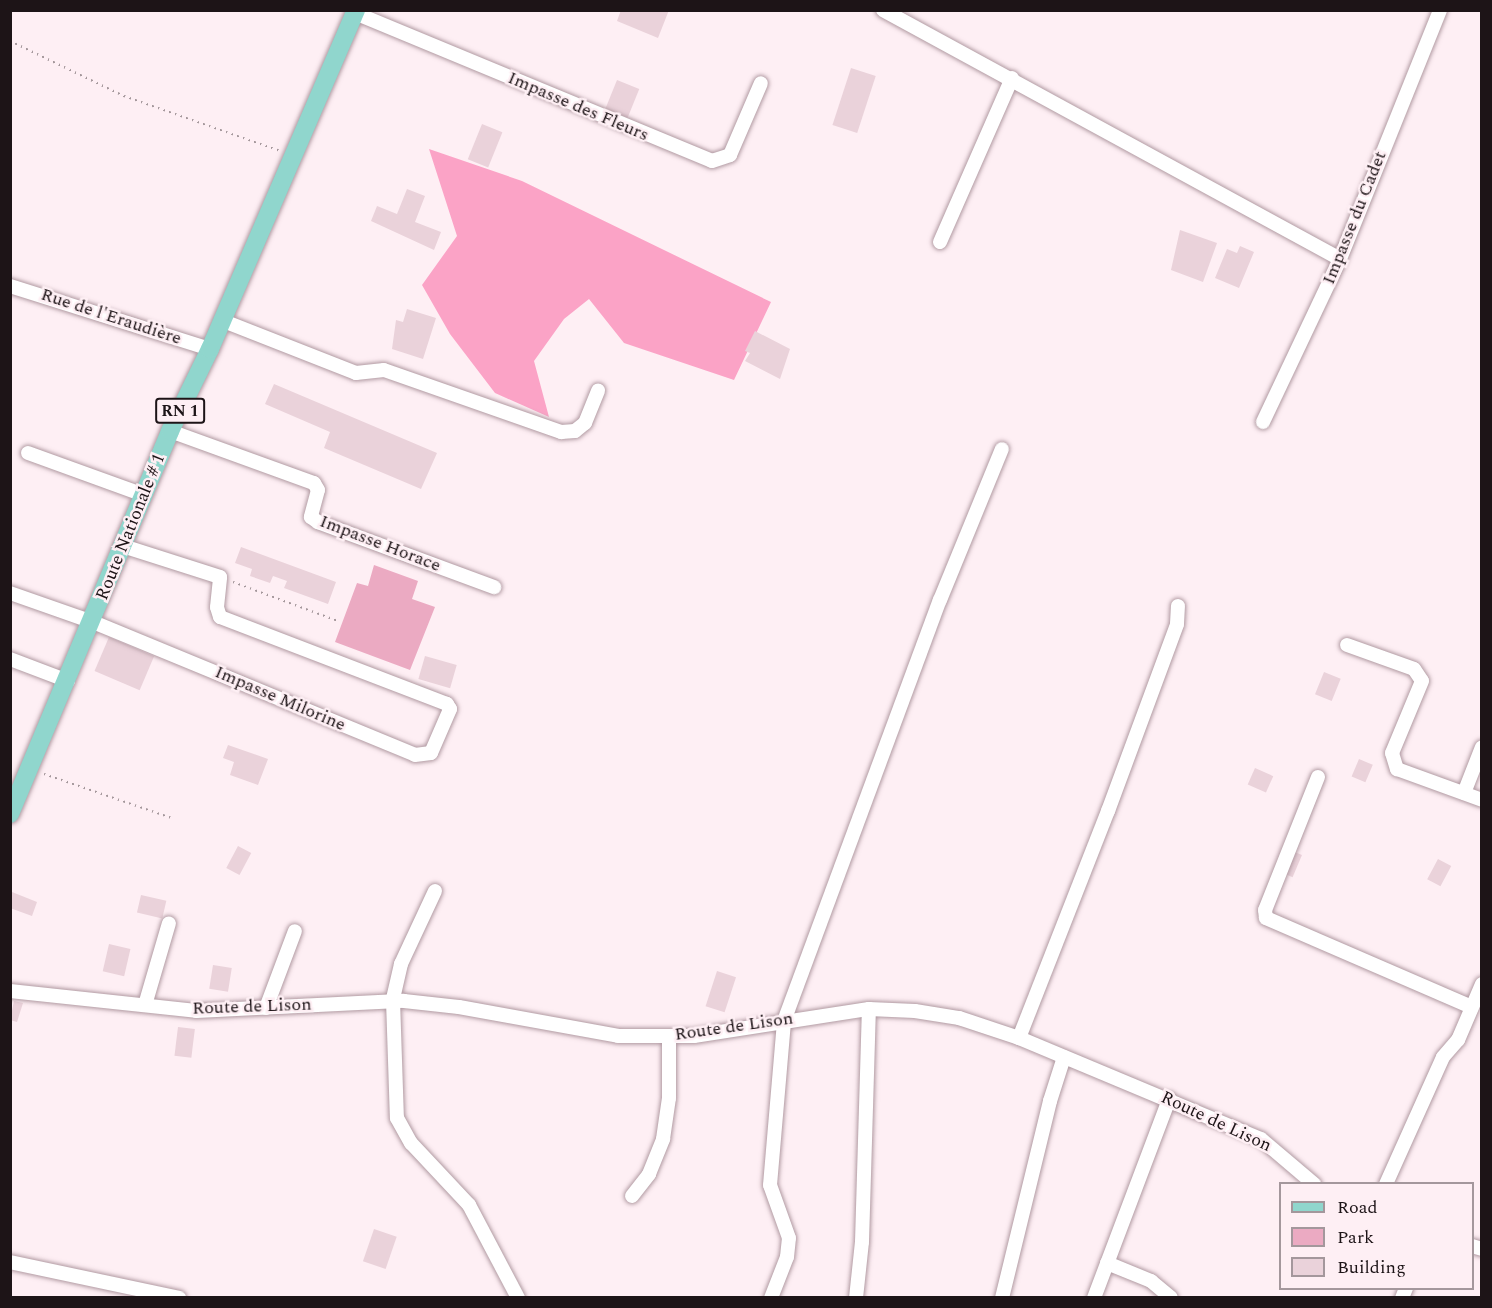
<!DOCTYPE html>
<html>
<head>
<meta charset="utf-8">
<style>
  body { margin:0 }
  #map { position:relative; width:1492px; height:1308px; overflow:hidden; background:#feeff4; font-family:Spectral,serif }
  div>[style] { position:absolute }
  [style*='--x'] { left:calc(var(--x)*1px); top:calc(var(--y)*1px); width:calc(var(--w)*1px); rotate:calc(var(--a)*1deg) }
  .green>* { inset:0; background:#ebaac2 }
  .forest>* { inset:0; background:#fba3c6 }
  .building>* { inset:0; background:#ead2da; transform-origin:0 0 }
  .path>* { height:2px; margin-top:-1px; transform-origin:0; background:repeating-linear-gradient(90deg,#a5989c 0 1.5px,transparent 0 6px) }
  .roads { filter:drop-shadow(0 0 2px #b19aa2) drop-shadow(0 0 2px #b19aa2) }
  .minor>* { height:14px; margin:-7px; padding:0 7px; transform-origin:7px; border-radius:7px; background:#fff }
  .major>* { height:18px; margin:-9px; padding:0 9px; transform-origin:9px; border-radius:9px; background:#90d6cd }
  span { translate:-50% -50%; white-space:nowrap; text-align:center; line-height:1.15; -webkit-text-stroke:5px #feeff4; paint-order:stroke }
  .shield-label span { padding:2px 4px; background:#feeff4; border:2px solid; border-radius:4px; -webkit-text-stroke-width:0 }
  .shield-label { font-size:16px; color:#1d1417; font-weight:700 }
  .street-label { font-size:18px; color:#1d1417 }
  .frame { position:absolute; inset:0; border:12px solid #1d1417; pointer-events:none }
  .legend { position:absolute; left:1279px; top:1182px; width:195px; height:108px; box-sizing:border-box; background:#feeff4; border:2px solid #a4979c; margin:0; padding:8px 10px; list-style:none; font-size:18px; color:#1d1417 }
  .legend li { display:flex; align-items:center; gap:12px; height:30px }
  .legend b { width:30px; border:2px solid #a4979c }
</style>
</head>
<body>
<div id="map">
  <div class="green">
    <i style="clip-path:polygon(374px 565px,418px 581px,412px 599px,435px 607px,410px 670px,335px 642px,357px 583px,368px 586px)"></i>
  </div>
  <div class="forest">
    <i style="clip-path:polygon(429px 149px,522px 181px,771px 302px,734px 380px,624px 343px,589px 299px,564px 319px,534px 361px,549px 417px,495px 393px,450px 334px,422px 285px,457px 236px)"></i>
  </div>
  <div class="building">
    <i style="clip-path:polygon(621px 10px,669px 10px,658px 38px,617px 21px)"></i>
    <i style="left:851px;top:68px;width:26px;height:60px;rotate:18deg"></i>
    <i style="left:617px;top:80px;width:24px;height:31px;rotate:22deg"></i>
    <i style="left:482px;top:124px;width:22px;height:38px;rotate:22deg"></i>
    <i style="clip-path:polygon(407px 189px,425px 196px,415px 222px,441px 232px,434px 250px,371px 221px,377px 206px,397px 214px)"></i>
    <i style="clip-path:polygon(1180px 230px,1217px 243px,1203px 282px,1171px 270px)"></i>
    <i style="clip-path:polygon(1240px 246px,1254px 252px,1239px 288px,1215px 278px,1227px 249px,1237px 253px)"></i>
    <i style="clip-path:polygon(407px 309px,436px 318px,423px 359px,392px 349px,396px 320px,403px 322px)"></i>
    <i style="clip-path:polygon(755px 331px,790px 349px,780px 379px,745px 361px,750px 353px,745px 351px)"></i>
    <i style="clip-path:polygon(274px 384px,437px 453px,421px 489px,324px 448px,330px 432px,265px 404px)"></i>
    <i style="clip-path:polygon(241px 547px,336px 582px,328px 604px,284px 588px,287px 581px,273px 576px,270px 583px,250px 576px,252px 569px,235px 563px)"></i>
    <i style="left:109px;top:637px;width:49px;height:37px;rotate:23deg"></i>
    <i style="left:425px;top:656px;width:33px;height:24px;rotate:16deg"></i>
    <i style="left:1324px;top:672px;width:18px;height:24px;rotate:22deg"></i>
    <i style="clip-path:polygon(228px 745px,268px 759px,258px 785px,230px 775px,234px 762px,223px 758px)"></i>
    <i style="left:1359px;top:759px;width:15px;height:19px;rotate:23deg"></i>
    <i style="left:1255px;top:768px;width:20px;height:18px;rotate:24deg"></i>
    <i style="left:238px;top:846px;width:15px;height:25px;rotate:28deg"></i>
    <i style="left:1290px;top:850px;width:13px;height:24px;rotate:23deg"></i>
    <i style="left:1438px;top:859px;width:15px;height:23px;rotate:28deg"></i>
    <i style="clip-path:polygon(12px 892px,37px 902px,32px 916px,10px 908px)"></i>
    <i style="left:141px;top:895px;width:26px;height:18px;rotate:13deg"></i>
    <i style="left:109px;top:944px;width:22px;height:28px;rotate:13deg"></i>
    <i style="left:213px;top:965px;width:19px;height:24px;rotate:9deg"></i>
    <i style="left:717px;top:971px;width:20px;height:37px;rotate:18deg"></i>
    <i style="clip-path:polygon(14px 1001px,23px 1003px,17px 1022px,10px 1020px)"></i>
    <i style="left:178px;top:1027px;width:17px;height:29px;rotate:7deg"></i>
    <i style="left:374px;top:1229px;width:24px;height:34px;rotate:19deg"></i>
  </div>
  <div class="path">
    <i style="--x:10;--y:41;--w:127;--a:25.8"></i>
    <i style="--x:124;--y:96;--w:165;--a:19.4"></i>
    <i style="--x:233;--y:582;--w:112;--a:20.4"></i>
    <i style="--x:44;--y:774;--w:135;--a:19"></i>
  </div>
  <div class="roads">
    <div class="minor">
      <i style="--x:883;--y:10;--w:520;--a:28.58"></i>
      <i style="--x:355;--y:13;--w:386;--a:22.5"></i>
      <i style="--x:712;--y:161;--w:19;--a:-18"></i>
      <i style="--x:730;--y:155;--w:78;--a:-66.7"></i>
      <i style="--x:940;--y:242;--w:179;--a:-66.3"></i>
      <i style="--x:10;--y:286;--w:210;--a:17.5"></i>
      <i style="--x:221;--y:320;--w:145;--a:21.4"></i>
      <i style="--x:356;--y:373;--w:28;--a:-6"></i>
      <i style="--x:384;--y:370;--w:188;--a:19.3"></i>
      <i style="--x:561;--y:432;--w:14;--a:-4"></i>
      <i style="--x:575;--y:431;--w:13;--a:-39"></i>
      <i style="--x:585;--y:423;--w:35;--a:-68"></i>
      <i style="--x:1263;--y:422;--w:180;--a:-64.7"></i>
      <i style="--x:1340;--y:259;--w:268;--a:-68.1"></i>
      <i style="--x:170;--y:431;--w:153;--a:19.9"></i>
      <i style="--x:314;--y:483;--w:8;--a:60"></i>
      <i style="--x:318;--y:490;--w:28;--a:105"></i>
      <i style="--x:311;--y:517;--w:9;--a:36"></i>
      <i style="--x:318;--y:522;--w:188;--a:20.3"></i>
      <i style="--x:28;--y:453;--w:123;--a:19.9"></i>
      <i style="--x:10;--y:593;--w:88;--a:19.3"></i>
      <i style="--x:93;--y:622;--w:348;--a:22.4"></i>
      <i style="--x:415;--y:755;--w:16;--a:-7"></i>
      <i style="--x:431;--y:753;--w:48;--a:-66.6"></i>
      <i style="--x:450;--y:709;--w:6;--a:-121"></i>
      <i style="--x:447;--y:704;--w:243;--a:-159"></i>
      <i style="--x:220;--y:617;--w:10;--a:-107"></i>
      <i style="--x:217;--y:607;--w:30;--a:-84"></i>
      <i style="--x:220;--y:577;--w:102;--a:-162.3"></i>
      <i style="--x:1347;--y:645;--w:71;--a:19.7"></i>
      <i style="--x:1414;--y:669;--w:14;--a:56"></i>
      <i style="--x:1422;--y:681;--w:78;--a:112.6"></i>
      <i style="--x:1392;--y:753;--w:17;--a:73"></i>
      <i style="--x:1397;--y:769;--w:90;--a:20"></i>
      <i style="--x:10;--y:659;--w:62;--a:20.8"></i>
      <i style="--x:1318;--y:777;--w:143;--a:111.7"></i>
      <i style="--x:1265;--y:910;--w:8;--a:83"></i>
      <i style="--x:1266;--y:918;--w:224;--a:23.4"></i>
      <i style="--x:1464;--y:793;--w:49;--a:-68.6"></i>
      <i style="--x:435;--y:891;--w:81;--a:115"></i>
      <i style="--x:401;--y:964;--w:37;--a:103"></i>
      <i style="--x:393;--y:1000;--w:118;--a:88.1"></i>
      <i style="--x:397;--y:1118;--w:29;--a:61"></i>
      <i style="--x:411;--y:1143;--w:85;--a:46.9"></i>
      <i style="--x:469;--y:1205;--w:105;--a:62.2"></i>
      <i style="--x:10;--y:991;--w:187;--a:6.1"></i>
      <i style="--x:196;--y:1011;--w:208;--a:-2.8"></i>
      <i style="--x:404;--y:1001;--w:55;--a:6.2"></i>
      <i style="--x:459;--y:1007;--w:162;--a:10.3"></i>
      <i style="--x:618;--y:1036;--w:76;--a:0"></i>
      <i style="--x:694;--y:1036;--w:177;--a:-8.8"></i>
      <i style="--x:869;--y:1009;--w:46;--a:2.5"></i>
      <i style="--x:915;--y:1011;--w:45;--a:9"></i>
      <i style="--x:959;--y:1018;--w:63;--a:18.4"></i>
      <i style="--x:1019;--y:1038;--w:262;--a:22.7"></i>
      <i style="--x:1261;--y:1139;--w:70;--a:40.3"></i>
      <i style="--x:145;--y:1005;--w:85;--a:-73.7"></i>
      <i style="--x:266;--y:1008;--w:82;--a:-69.4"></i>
      <i style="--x:1019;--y:1038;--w:244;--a:-68.6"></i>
      <i style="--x:1108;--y:811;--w:199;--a:-69.7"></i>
      <i style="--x:1177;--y:624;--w:18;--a:-87"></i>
      <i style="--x:1386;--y:1184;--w:139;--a:-65.8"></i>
      <i style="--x:1443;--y:1057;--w:23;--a:-49"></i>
      <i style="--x:1458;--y:1040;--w:61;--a:-66.8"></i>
      <i style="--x:632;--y:1196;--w:28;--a:-52"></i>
      <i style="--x:649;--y:1174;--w:38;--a:-68"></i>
      <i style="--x:663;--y:1139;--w:41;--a:-81.7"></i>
      <i style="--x:669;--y:1098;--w:62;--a:-90"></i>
      <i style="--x:1472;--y:1246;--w:10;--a:17"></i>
      <i style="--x:10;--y:1262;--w:173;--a:12"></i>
      <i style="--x:1107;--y:1263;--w:48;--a:22.2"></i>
      <i style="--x:1151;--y:1281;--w:26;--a:40"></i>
      <i style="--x:771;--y:1298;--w:44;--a:-68.7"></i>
      <i style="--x:787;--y:1257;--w:19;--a:-84"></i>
      <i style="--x:789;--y:1238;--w:56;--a:-109.7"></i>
      <i style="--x:770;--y:1185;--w:165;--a:-85.1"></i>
      <i style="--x:784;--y:1021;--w:449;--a:-69.7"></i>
      <i style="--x:940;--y:600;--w:163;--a:-67.7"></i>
      <i style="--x:856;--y:1298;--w:56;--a:-83.9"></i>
      <i style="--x:862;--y:1242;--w:233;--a:-88.3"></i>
      <i style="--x:1002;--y:1298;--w:203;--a:-76.3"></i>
      <i style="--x:1050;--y:1101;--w:46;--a:-72.3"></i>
      <i style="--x:1094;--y:1298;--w:213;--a:-69.3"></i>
      <i style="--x:1402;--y:1298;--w:11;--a:-68"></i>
    </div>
    <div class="major">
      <i style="--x:10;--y:814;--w:415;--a:-67.3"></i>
      <i style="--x:170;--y:431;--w:91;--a:-64"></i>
      <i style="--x:210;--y:349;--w:369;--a:-66.7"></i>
    </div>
  </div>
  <div class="shield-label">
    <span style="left:180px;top:411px">RN 1</span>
  </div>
  <div class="street-label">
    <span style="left:578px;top:107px;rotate:23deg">Impasse des Fleurs</span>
    <span style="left:1355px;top:218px;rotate:-68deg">Impasse du Cadet</span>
    <span style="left:111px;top:317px;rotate:18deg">Rue de l'Eraudière</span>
    <span style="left:131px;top:527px;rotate:-68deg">Route Nationale # 1</span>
    <span style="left:380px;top:544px;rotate:21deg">Impasse Horace</span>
    <span style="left:280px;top:699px;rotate:23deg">Impasse Milorine</span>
    <span style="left:252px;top:1007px;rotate:-2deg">Route de Lison</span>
    <span style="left:734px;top:1027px;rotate:-8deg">Route de Lison</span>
    <span style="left:1216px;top:1122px;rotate:25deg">Route de Lison</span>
  </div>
  <div class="frame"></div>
  <ul class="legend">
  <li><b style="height:8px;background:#90d6cd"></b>Road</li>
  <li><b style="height:16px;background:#ebaac2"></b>Park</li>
  <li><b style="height:16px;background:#ead2da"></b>Building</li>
  </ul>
</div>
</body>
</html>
